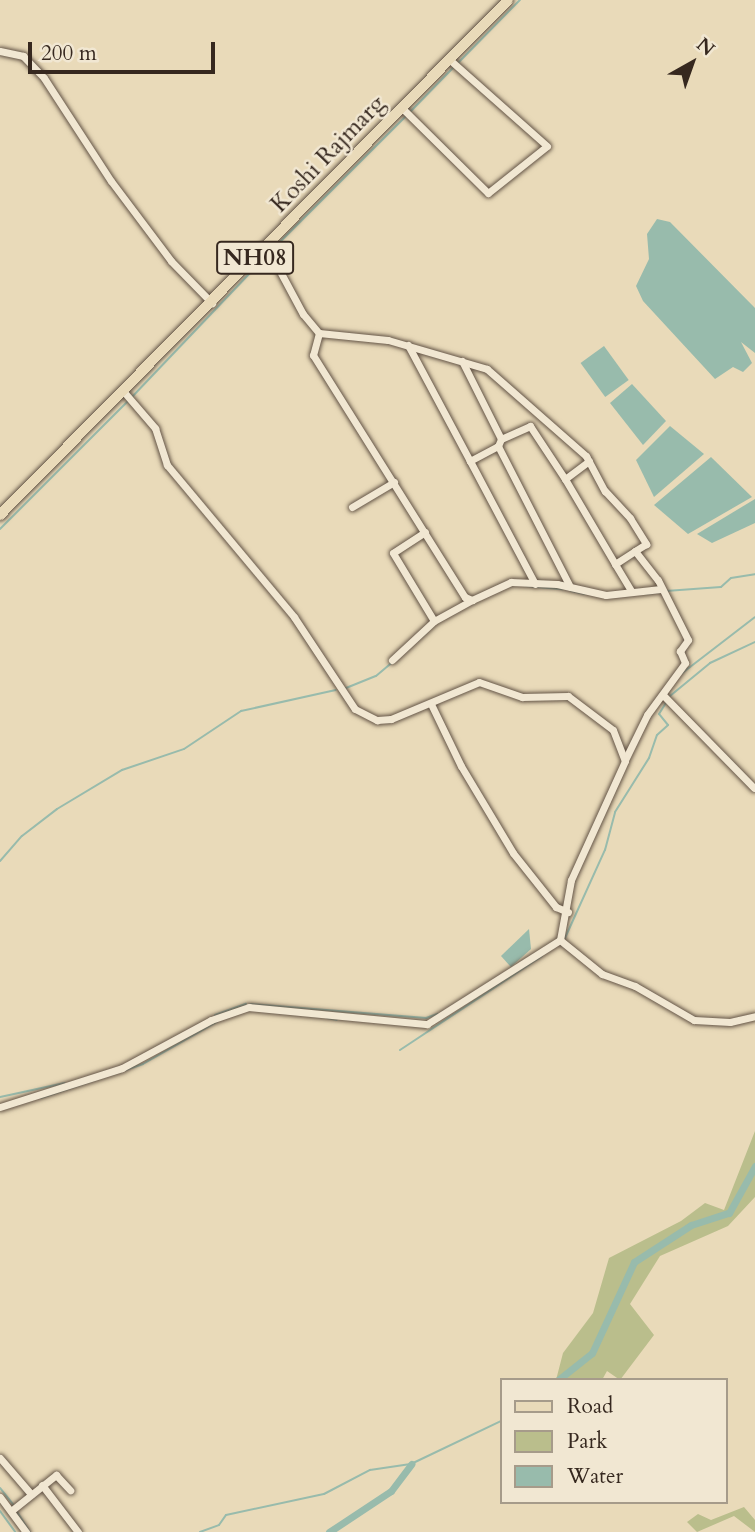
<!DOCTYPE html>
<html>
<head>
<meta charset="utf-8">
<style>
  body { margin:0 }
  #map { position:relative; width:755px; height:1532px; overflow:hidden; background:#e9dab9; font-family:Cardo,serif }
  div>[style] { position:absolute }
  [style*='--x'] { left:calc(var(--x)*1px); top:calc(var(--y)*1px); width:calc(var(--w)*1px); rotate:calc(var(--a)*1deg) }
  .green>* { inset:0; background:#babe8c }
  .water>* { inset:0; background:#98bbac; transform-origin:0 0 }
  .stream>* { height:2px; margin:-1px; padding:0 1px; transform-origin:1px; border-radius:1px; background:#98bbac }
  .canal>* { height:7px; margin:-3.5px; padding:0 3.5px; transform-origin:3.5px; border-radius:3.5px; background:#98bbac }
  .roads { filter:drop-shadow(0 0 2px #635446) drop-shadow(0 0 2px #635446) }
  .minor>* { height:7px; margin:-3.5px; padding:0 3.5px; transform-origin:3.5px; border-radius:3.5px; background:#f1e7d2 }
  .primary>* { height:10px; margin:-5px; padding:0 5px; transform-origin:5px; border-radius:5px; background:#e9dab9 }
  span { translate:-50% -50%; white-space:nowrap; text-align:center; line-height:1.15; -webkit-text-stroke:5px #f1e7d2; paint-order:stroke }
  .shield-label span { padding:2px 5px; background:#f1e7d2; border:2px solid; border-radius:5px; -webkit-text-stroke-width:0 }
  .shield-label { font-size:23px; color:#36281f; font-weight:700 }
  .street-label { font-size:24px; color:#36281f }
  .legend { position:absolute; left:500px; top:1378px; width:228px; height:126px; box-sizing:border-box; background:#f1e7d2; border:2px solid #a69b8a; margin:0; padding:9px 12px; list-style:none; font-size:21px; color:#36281f }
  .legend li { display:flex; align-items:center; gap:14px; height:35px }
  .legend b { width:35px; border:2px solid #a69b8a }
  .north { position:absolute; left:657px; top:28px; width:70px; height:70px; -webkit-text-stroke:5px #f1e7d2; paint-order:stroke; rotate:40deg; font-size:19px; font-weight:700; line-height:28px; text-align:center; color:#36281f }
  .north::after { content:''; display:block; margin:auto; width:24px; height:32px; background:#36281f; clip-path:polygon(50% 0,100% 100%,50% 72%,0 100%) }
  .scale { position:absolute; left:28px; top:42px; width:187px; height:32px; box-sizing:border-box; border:4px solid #36281f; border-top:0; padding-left:9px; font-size:21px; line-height:24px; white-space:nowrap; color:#36281f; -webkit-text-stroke:5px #f1e7d2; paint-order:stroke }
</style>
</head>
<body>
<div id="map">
  <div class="green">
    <i style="clip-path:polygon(755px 1131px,755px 1197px,728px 1226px,660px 1256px,630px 1304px,654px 1335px,620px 1380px,607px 1371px,602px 1380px,556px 1380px,563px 1353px,593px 1313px,609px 1258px,681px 1221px,705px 1203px,724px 1210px)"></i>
    <i style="clip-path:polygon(744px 1507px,755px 1520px,755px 1532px,734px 1516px,697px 1532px,687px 1522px,698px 1514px,711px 1520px)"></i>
  </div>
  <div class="water">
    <i style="clip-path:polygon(657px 219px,670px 222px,755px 308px,755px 353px,741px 342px,752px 363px,743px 372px,733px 367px,715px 379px,643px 301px,636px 286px,649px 259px,647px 234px)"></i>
    <i style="left:604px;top:346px;width:42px;height:29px;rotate:54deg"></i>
    <i style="clip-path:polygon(632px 384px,666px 421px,643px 445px,610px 403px)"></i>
    <i style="clip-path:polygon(670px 426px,704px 454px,654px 497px,636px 460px)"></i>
    <i style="clip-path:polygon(711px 457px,752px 497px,688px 534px,654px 505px)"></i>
    <i style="clip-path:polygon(755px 499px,755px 523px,712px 543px,697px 534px)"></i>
    <i style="clip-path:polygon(529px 929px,531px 949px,511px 967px,501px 956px)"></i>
  </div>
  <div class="stream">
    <i style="--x:457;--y:64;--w:90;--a:-45.5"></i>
    <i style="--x:411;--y:111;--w:60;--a:-45.7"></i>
    <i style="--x:271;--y:251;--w:191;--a:-45"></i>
    <i style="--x:131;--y:398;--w:197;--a:-46.4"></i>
    <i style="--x:0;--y:529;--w:180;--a:-45"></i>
    <i style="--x:526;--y:586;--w:37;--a:5"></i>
    <i style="--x:571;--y:591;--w:14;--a:12"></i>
    <i style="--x:666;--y:591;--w:55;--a:-4.2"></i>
    <i style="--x:721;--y:587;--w:13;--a:-42"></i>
    <i style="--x:731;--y:578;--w:24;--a:-9"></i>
    <i style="--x:646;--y:594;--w:15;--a:-8"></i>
    <i style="--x:417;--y:641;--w:15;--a:-42"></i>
    <i style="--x:681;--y:674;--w:93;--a:-37.6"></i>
    <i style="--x:346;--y:688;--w:32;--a:-22"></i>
    <i style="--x:376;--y:676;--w:42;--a:-40.2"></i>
    <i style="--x:670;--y:696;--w:52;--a:-39.5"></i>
    <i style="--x:710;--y:663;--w:50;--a:-25"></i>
    <i style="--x:0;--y:861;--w:33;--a:-49"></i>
    <i style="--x:22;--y:836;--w:44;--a:-37.6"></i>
    <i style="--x:57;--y:809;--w:76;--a:-31"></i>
    <i style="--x:122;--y:770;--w:65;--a:-18.7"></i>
    <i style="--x:184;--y:749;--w:69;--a:-33.7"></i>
    <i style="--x:241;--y:711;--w:97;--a:-12.5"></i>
    <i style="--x:565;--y:938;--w:97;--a:-65.6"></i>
    <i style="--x:605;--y:850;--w:39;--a:-75"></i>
    <i style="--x:615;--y:812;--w:64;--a:-57.8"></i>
    <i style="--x:649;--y:758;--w:24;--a:-71"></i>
    <i style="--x:657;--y:735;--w:15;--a:-42"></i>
    <i style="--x:668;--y:725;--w:14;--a:-129"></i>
    <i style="--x:659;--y:714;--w:15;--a:-58"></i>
    <i style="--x:251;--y:1004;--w:176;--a:4.6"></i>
    <i style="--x:426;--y:1018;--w:12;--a:-20"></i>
    <i style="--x:215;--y:1015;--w:33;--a:-20"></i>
    <i style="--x:327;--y:1018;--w:10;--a:11"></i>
    <i style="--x:400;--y:1050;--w:170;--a:-33.5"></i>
    <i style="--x:111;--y:1075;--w:34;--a:-19"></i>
    <i style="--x:143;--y:1064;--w:86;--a:-29.8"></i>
    <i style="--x:0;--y:1097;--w:66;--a:-12.3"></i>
    <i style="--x:41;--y:1098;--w:57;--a:-18.4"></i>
    <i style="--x:0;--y:1488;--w:21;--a:51"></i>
    <i style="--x:16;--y:1510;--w:26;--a:58"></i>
    <i style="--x:0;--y:1511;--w:26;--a:54"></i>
    <i style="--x:200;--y:1532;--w:20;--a:-20"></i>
    <i style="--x:219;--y:1525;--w:12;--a:-55"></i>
    <i style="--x:226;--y:1515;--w:100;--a:-12.1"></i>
    <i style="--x:324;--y:1494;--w:52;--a:-27.6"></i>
    <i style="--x:370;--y:1470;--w:41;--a:-8.3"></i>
    <i style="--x:411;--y:1464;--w:100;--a:-25.5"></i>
  </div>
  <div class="canal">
    <i style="--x:558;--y:1380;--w:43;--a:-38.5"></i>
    <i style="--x:592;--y:1353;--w:100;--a:-65.2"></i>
    <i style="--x:634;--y:1262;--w:68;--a:-33"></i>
    <i style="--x:691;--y:1225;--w:40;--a:-18"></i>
    <i style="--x:729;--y:1213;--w:54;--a:-61"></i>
    <i style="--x:329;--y:1532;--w:74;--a:-33.5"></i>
    <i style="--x:391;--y:1491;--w:34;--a:-53"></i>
  </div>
  <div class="roads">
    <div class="minor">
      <i style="--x:0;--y:51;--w:24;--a:12"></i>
      <i style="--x:23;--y:56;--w:30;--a:46"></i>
      <i style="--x:44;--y:78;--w:123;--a:57"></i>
      <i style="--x:111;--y:181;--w:100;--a:53.1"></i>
      <i style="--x:171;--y:261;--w:59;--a:45.7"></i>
      <i style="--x:402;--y:108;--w:121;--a:44.7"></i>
      <i style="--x:488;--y:193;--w:75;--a:-38.5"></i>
      <i style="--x:547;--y:146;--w:131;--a:-138.4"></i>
      <i style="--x:267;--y:247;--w:76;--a:61.8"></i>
      <i style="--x:303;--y:314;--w:25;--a:50"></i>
      <i style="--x:319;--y:333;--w:69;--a:5.8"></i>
      <i style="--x:388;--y:340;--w:103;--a:16.3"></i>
      <i style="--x:487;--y:369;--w:132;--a:41.3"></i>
      <i style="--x:586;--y:456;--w:40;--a:62"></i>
      <i style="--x:605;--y:491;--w:37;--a:47"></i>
      <i style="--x:630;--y:518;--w:31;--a:58"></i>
      <i style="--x:646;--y:544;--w:13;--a:148"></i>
      <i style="--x:635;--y:551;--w:37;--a:52"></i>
      <i style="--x:658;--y:580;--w:67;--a:63.4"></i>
      <i style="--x:688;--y:640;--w:14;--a:126"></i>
      <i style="--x:680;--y:651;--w:13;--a:67"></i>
      <i style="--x:685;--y:663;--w:64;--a:126.2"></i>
      <i style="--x:647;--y:715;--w:50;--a:116.1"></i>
      <i style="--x:319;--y:333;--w:23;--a:105"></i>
      <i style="--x:313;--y:355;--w:286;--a:57.9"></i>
      <i style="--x:465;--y:597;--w:8;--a:23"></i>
      <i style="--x:472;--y:600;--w:43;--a:-24.8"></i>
      <i style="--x:511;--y:582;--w:46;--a:2.5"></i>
      <i style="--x:557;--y:584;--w:50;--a:12.7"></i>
      <i style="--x:606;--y:595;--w:55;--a:-6.2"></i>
      <i style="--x:408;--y:345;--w:132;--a:61.9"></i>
      <i style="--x:462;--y:361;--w:87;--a:63.4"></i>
      <i style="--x:501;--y:439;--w:8;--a:113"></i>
      <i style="--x:498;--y:446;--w:158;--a:62.9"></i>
      <i style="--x:124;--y:392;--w:48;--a:49.3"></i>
      <i style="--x:155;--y:428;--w:39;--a:72"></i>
      <i style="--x:167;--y:465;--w:198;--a:50.1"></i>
      <i style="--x:294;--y:617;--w:110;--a:56.5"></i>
      <i style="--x:355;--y:709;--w:25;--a:27"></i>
      <i style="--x:377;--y:720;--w:14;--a:-4"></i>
      <i style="--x:391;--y:719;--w:95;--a:-22.8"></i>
      <i style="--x:479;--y:682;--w:46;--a:19.2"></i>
      <i style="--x:522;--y:697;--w:46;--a:-1.2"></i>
      <i style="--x:568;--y:696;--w:56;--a:37.1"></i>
      <i style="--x:613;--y:730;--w:33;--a:69"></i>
      <i style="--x:625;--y:761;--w:131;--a:114.4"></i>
      <i style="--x:571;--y:880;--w:61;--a:100.4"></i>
      <i style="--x:560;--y:940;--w:54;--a:39"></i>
      <i style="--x:602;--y:974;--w:35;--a:20"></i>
      <i style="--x:635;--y:986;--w:68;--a:30"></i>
      <i style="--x:694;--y:1020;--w:36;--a:3"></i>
      <i style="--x:730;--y:1022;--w:26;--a:-13"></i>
      <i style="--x:501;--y:439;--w:32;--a:-24"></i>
      <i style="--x:530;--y:426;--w:64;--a:56.6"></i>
      <i style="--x:565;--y:479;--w:30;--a:-37"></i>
      <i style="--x:498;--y:446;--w:32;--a:152"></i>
      <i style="--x:470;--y:461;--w:139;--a:62.1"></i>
      <i style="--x:565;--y:479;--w:99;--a:59.5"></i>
      <i style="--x:615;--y:564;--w:24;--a:-33"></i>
      <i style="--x:352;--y:507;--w:49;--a:-30.8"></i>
      <i style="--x:425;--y:532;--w:38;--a:147"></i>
      <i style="--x:393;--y:553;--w:79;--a:58.9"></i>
      <i style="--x:434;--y:621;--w:43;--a:-28.9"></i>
      <i style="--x:615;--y:564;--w:31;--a:59"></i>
      <i style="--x:392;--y:660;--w:57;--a:-42.9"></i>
      <i style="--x:663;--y:695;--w:130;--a:45.6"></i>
      <i style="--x:431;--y:704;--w:69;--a:64.2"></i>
      <i style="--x:461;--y:766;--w:101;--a:59.1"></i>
      <i style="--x:513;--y:853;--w:69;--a:51.5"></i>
      <i style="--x:556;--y:907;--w:13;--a:23"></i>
      <i style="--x:0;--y:1107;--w:128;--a:-17.7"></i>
      <i style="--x:122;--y:1068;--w:101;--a:-28.3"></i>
      <i style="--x:211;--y:1020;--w:40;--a:-18.9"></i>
      <i style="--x:249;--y:1007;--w:179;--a:5.5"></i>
      <i style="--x:427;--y:1024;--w:157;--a:-32.3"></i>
      <i style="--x:0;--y:1458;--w:48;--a:49.3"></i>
      <i style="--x:42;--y:1485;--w:59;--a:52.5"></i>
      <i style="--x:0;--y:1497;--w:44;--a:53.4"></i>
      <i style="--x:11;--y:1511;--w:58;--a:-38.7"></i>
      <i style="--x:56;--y:1475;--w:21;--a:47"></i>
    </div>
    <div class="primary">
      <i style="--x:0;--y:515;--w:723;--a:-45.39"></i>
    </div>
  </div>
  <div class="shield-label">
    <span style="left:255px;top:258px">NH08</span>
  </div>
  <div class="street-label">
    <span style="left:328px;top:154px;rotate:-46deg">Koshi Rajmarg</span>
  </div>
  <ul class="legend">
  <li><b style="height:9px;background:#e9dab9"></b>Road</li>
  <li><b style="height:19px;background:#babe8c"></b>Park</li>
  <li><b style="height:19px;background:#98bbac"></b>Water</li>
  </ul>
  <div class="north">N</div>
  <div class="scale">200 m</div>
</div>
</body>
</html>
